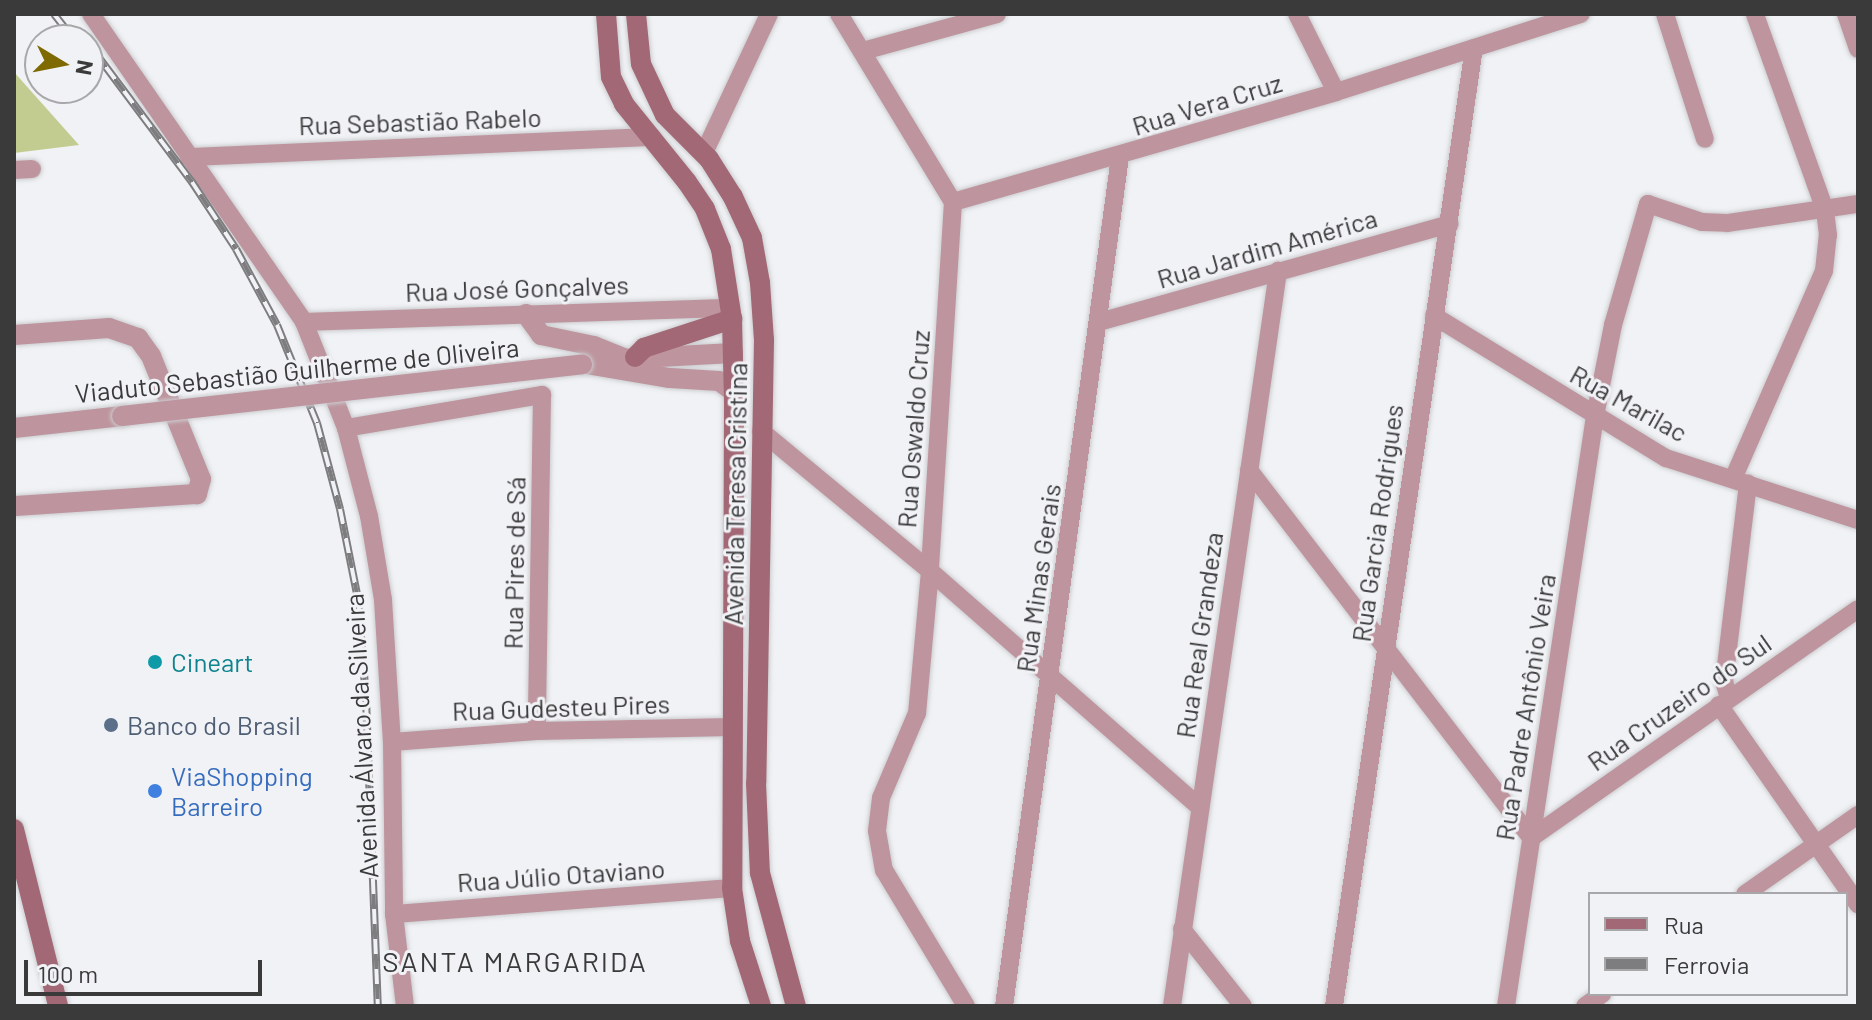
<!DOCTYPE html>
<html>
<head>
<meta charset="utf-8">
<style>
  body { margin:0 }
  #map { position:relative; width:1872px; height:1020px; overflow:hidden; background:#f1f2f5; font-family:Barlow,sans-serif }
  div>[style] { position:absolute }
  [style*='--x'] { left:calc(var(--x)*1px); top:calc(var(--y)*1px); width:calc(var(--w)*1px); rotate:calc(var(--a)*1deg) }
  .green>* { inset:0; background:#c2cc90 }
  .roads { filter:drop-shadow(0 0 2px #cccdd0) drop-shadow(0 0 2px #cccdd0) }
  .minor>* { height:18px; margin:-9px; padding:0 9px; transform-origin:9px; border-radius:9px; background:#be959e }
  .tertiary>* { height:20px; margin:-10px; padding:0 10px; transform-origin:10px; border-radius:10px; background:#be959e }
  .secondary>* { height:20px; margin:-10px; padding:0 10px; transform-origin:10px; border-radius:10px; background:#a26875 }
  .rail>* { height:8px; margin-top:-4px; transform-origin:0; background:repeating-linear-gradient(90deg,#f1f2f5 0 15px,#7d7d7f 0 30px); box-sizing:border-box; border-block:2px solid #7d7d7f }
  .bridges { filter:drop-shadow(0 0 2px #cccdd0) drop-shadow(0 0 2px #cccdd0) }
  .tertiary-bridge>* { height:20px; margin:-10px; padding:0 10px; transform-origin:10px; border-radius:10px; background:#be959e }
  .dots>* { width:22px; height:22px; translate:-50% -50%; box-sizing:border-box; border:4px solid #f1f2f5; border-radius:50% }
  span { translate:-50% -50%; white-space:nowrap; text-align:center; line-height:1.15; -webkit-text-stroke:6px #f1f2f5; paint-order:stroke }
  .street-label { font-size:26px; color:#3a3a3b }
  .culture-label { font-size:26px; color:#0d838f }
  .left { translate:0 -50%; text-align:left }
  .service-label { font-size:26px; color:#4e5e75 }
  .shop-label { font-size:26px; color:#366cbe }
  .neighbourhood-label { font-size:28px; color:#3a3a3b; letter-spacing:2px }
  .frame { position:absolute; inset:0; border:16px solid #3a3a3b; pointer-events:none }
  .legend { position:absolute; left:1588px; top:892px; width:260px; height:104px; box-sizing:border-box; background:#f1f2f5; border:2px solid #a8a8ab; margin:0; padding:10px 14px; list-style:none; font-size:24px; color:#3a3a3b }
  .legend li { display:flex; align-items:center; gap:16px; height:40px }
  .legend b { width:40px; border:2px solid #a8a8ab }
  .north { position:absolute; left:24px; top:24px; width:80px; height:80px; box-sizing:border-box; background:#f1f2f5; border:2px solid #a8a8ab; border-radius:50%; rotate:100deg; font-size:22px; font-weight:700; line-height:32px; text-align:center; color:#3a3a3b }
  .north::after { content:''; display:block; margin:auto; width:28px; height:36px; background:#7f6901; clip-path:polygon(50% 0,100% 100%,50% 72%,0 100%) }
  .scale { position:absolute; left:24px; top:960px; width:238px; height:36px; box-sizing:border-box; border:4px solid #3a3a3b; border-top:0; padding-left:10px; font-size:24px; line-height:28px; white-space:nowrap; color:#3a3a3b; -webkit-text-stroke:6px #f1f2f5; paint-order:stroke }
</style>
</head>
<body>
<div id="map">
  <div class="green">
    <i style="clip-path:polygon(14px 72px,79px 145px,14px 153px)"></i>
  </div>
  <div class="roads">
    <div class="minor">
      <i style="--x:91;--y:14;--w:374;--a:55.3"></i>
      <i style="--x:304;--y:322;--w:114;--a:68.4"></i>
      <i style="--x:346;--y:428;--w:91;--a:75.4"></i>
      <i style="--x:369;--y:516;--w:85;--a:80.5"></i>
      <i style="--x:383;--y:600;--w:142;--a:86.4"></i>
      <i style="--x:392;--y:742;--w:172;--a:89.3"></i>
      <i style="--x:394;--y:914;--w:93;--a:83.2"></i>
      <i style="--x:839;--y:14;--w:220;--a:58.8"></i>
      <i style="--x:953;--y:202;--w:370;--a:93.6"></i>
      <i style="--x:930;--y:571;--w:143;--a:95.2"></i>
      <i style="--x:917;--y:713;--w:92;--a:113"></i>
      <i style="--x:881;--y:798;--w:33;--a:97"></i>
      <i style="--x:877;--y:831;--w:40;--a:80"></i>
      <i style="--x:884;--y:870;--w:159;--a:58.9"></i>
      <i style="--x:1297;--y:14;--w:87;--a:63.4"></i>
      <i style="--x:1665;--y:14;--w:131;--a:72.3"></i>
      <i style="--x:1846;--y:14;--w:37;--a:71"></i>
      <i style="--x:863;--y:51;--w:139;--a:-15.4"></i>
      <i style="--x:704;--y:153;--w:153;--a:-64.9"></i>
      <i style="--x:189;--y:157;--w:463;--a:-2.5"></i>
      <i style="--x:14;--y:170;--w:18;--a:-3"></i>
      <i style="--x:953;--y:202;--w:398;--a:-16"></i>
      <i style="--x:1336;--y:92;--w:257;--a:-17.7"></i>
      <i style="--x:1434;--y:316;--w:272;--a:31.5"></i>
      <i style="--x:1666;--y:458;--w:202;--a:17.9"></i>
      <i style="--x:304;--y:322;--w:427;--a:-1.9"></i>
      <i style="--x:1099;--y:322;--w:364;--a:-15.6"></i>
      <i style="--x:346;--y:428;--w:199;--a:-9.6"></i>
      <i style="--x:542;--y:395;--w:336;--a:90.9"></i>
      <i style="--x:761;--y:431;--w:219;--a:39.6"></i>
      <i style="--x:930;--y:571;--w:359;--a:41.2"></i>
      <i style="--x:1249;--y:470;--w:464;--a:52.5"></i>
      <i style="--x:1531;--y:838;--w:399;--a:-35"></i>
      <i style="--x:1733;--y:479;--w:227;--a:-66.4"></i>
      <i style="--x:1824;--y:271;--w:36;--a:-84"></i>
      <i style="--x:1828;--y:235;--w:25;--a:-97"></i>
      <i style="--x:1825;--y:210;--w:208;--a:-109.7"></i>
      <i style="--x:1729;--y:698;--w:17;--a:-107"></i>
      <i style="--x:1724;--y:682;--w:200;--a:-83.1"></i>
      <i style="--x:1719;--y:705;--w:243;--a:55.1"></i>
      <i style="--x:392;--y:742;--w:145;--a:-4.3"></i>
      <i style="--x:537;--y:731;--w:195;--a:-1.2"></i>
      <i style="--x:1745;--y:894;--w:138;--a:-35"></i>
      <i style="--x:394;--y:914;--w:339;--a:-4.4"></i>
      <i style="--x:1182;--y:929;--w:98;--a:51.6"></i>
      <i style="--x:1004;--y:1006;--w:857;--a:-82.22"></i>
      <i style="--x:1172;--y:1006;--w:743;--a:-81.79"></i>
      <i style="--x:1334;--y:1006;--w:968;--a:-81.69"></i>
      <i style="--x:1506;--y:1006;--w:597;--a:-81.42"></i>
      <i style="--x:1595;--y:416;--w:93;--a:-78.8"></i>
      <i style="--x:1613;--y:325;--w:126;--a:-73.9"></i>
      <i style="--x:1648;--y:204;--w:57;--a:18.4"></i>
      <i style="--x:1702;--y:222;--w:25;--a:2"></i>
      <i style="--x:1727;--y:223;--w:132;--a:-8.3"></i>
      <i style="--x:1585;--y:1006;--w:21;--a:-35"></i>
    </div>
    <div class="tertiary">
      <i style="--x:526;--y:314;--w:26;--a:54"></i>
      <i style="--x:541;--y:335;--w:54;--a:11.7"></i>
      <i style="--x:594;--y:346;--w:32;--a:22"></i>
      <i style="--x:14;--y:335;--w:95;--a:-4.2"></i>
      <i style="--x:109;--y:328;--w:31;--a:19"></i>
      <i style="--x:138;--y:338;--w:22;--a:54"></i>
      <i style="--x:151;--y:356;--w:133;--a:67.9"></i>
      <i style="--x:201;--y:479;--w:16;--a:105"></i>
      <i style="--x:197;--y:494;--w:183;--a:176.2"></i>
      <i style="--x:622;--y:359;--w:111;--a:-3.1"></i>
      <i style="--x:586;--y:364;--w:85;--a:9.5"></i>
      <i style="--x:670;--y:378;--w:49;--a:3.5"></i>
      <i style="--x:719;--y:381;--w:19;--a:36"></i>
      <i style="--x:14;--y:428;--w:109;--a:-6.3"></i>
    </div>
    <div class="secondary">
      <i style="--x:606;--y:14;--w:63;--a:85.5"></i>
      <i style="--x:611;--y:77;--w:30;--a:64"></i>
      <i style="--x:624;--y:104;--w:100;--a:51.1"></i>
      <i style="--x:687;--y:182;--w:32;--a:56"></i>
      <i style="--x:705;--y:209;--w:43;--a:68.2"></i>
      <i style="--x:721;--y:249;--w:71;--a:81.1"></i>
      <i style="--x:732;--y:319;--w:84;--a:88.6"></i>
      <i style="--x:734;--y:403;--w:485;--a:90.2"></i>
      <i style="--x:732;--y:888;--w:54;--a:81.4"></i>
      <i style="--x:740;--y:941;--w:68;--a:72.1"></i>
      <i style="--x:636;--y:14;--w:50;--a:84.3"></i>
      <i style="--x:641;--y:64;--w:56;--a:64.8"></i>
      <i style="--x:665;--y:115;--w:62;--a:45"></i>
      <i style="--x:709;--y:159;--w:45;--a:57.7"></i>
      <i style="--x:733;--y:197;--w:45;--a:65.1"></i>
      <i style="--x:752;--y:238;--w:46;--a:79.9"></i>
      <i style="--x:760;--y:283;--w:57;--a:86"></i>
      <i style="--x:764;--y:340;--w:443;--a:91"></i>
      <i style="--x:756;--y:783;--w:90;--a:87.5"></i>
      <i style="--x:760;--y:873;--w:138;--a:74.9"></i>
      <i style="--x:635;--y:357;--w:13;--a:-45"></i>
      <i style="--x:644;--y:348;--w:93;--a:-18.2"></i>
      <i style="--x:14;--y:829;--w:182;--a:76"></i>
    </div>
  </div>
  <div class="rail">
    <i style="--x:54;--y:14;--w:33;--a:52"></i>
    <i style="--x:88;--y:43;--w:174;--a:53.2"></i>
    <i style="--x:192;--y:182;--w:80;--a:56.7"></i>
    <i style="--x:236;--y:249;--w:86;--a:61.7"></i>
    <i style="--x:277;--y:325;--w:106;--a:67.8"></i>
    <i style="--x:317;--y:423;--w:89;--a:75"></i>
    <i style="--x:340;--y:509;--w:92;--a:78.7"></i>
    <i style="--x:358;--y:599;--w:100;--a:85.4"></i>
    <i style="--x:366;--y:699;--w:307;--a:87.8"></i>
  </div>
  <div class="bridges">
    <div class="tertiary-bridge">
      <i style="--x:122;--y:416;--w:463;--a:-6.4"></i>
    </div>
  </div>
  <div class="dots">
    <i style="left:155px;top:662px;background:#0f9aa8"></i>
    <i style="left:111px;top:725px;background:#5c6f8a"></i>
    <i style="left:155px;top:791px;background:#3f7fe0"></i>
  </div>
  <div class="street-label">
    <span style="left:1207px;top:104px;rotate:-17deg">Rua Vera Cruz</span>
    <span style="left:420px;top:121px;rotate:-2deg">Rua Sebastião Rabelo</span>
    <span style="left:1267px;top:248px;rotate:-16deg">Rua Jardim América</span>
    <span style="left:517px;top:288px;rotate:-2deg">Rua José Gonçalves</span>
    <span style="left:297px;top:370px;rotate:-6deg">Viaduto Sebastião Guilherme de Oliveira</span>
    <span style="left:1629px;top:403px;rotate:29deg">Rua Marilac</span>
    <span style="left:913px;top:429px;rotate:-86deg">Rua Oswaldo Cruz</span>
    <span style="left:735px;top:494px;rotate:-89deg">Avenida Teresa Cristina</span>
    <span style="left:1377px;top:523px;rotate:-82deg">Rua Garcia Rodrigues</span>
    <span style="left:514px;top:563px;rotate:-89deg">Rua Pires de Sá</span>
    <span style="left:1038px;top:578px;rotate:-82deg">Rua Minas Gerais</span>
    <span style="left:1199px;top:635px;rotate:-82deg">Rua Real Grandeza</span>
    <span style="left:1679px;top:702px;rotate:-35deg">Rua Cruzeiro do Sul</span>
    <span style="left:561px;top:707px;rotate:-2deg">Rua Gudesteu Pires</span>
    <span style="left:1525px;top:707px;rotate:-81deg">Rua Padre Antônio Veira</span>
    <span style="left:361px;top:736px;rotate:-93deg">Avenida Álvaro da Silveira</span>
    <span style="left:561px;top:875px;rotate:-4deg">Rua Júlio Otaviano</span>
  </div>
  <div class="culture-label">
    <span class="left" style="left:171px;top:662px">Cineart</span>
  </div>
  <div class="service-label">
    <span class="left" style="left:127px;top:725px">Banco do Brasil</span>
  </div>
  <div class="shop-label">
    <span class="left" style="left:171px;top:791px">ViaShopping<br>Barreiro</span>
  </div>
  <div class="neighbourhood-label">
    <span style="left:515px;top:961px">SANTA MARGARIDA</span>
  </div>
  <div class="frame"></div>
  <ul class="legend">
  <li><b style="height:10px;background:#a26875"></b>Rua</li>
  <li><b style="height:10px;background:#7d7d7f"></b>Ferrovia</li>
  </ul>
  <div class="north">N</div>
  <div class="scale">100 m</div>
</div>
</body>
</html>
